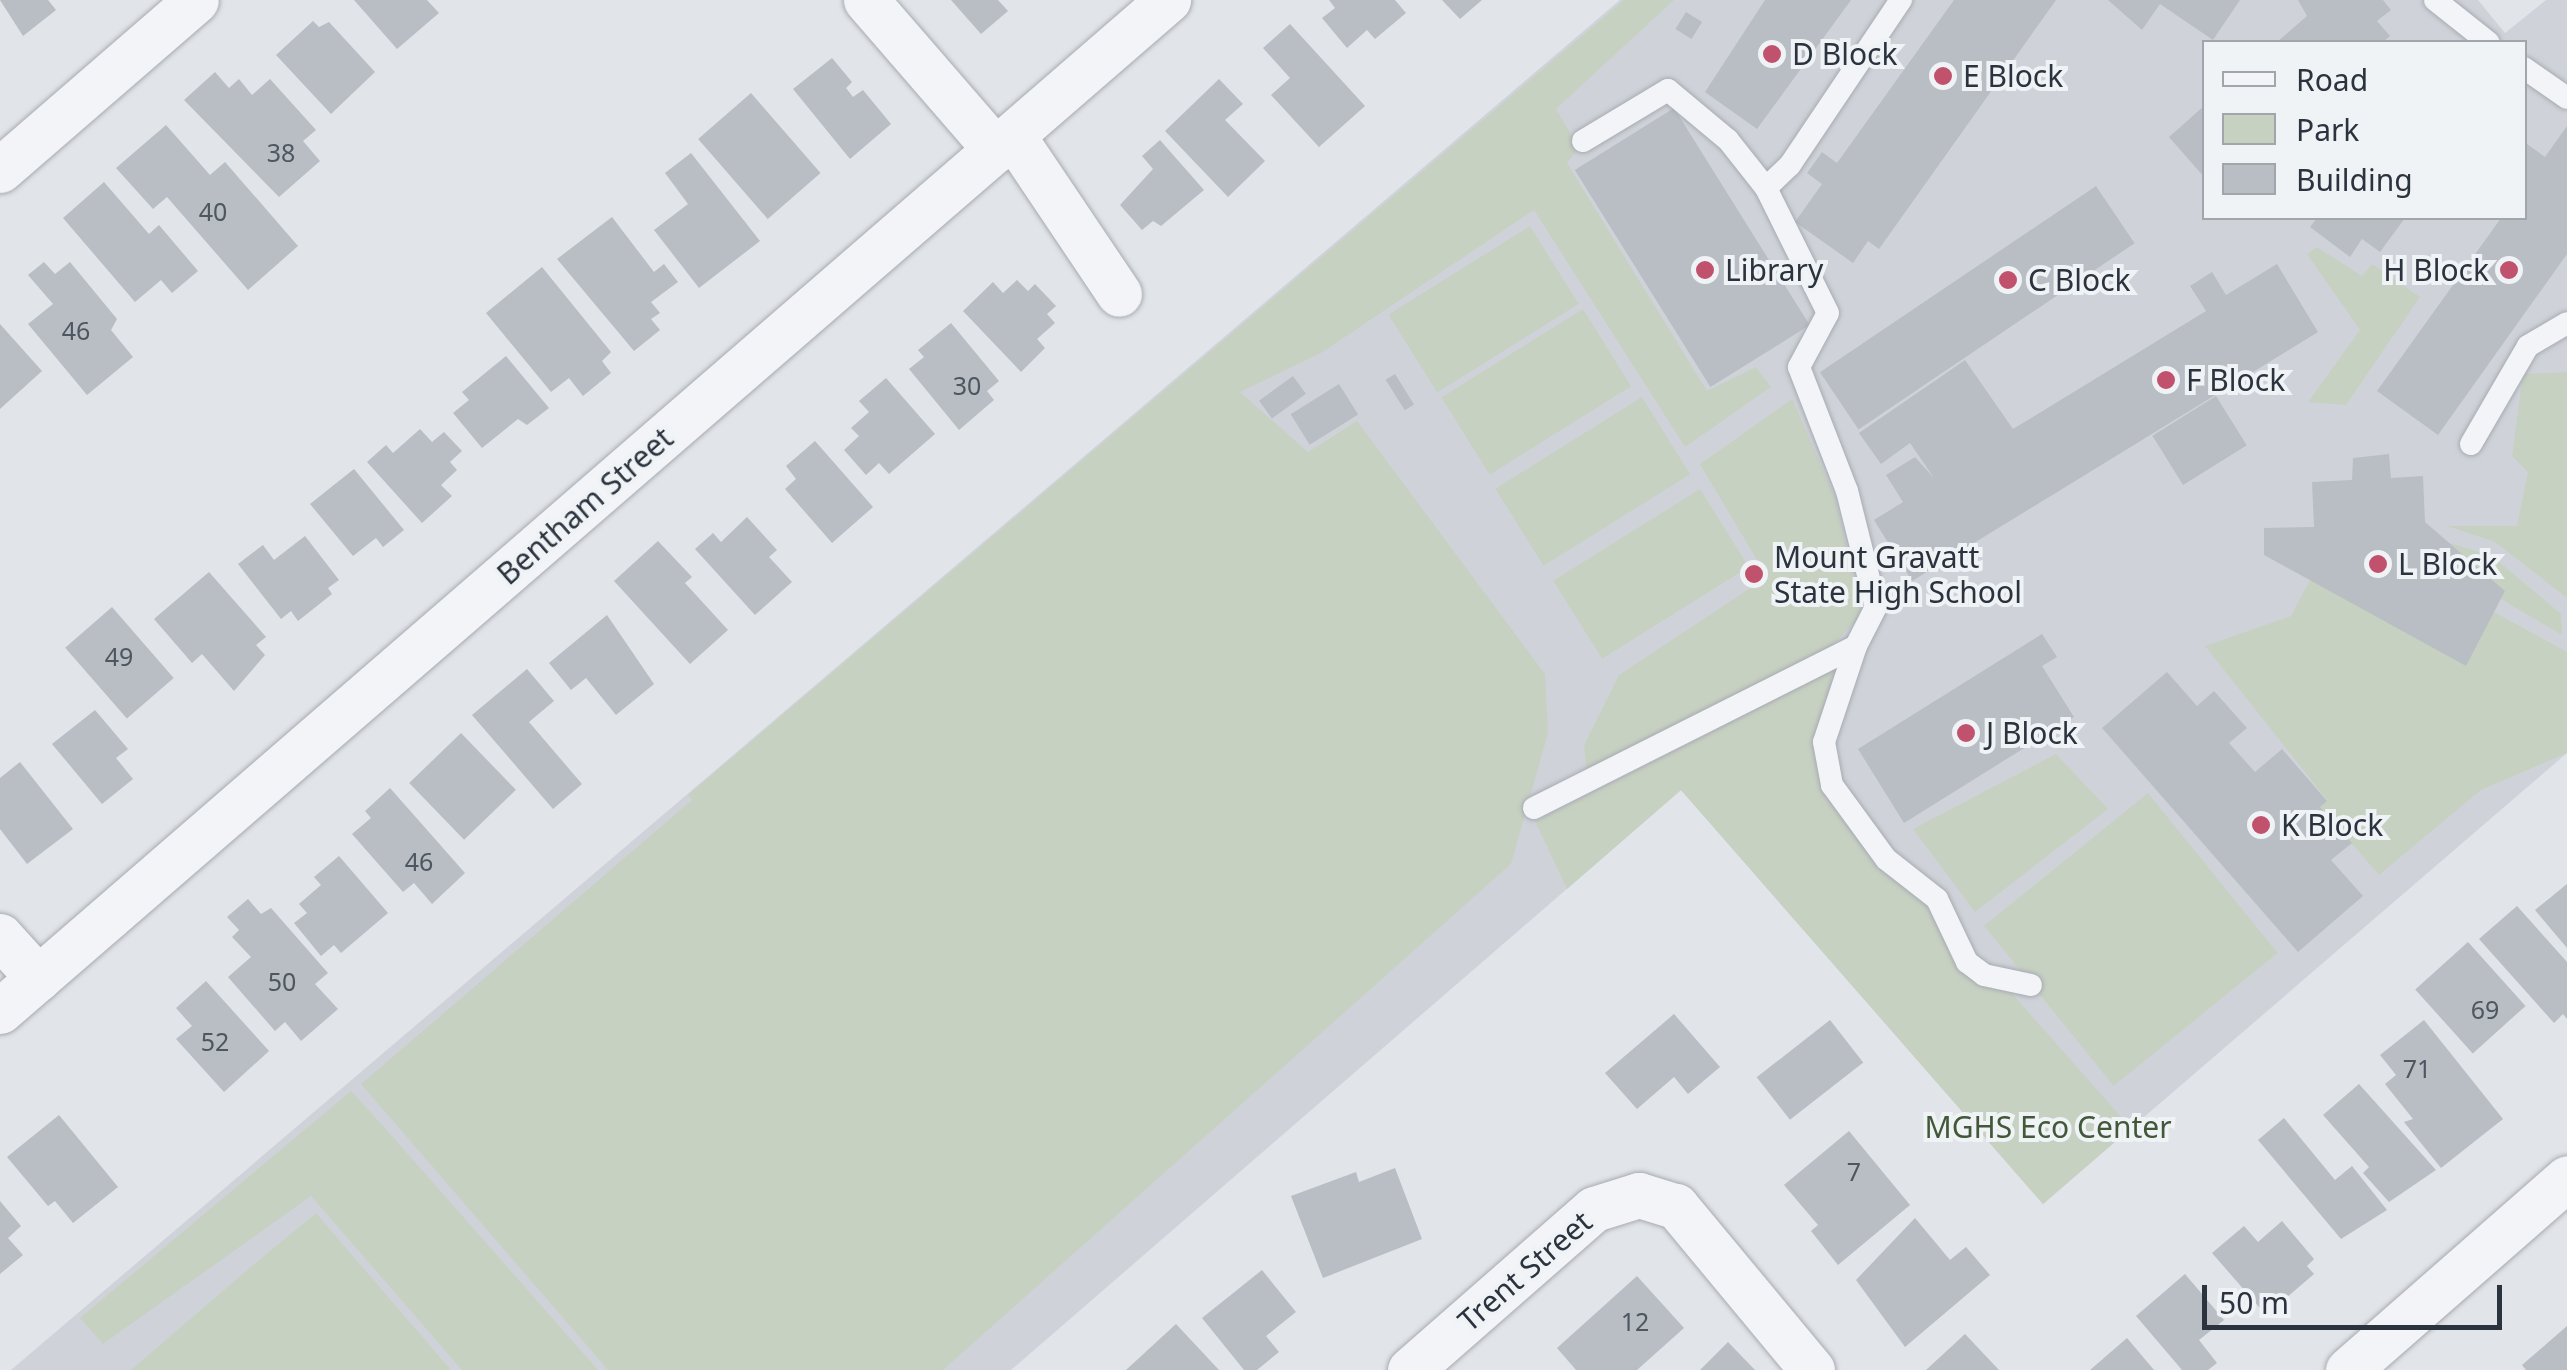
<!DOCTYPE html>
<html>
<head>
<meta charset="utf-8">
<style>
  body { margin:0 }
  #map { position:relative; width:2567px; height:1370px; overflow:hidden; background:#e1e4e8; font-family:"Noto Sans",sans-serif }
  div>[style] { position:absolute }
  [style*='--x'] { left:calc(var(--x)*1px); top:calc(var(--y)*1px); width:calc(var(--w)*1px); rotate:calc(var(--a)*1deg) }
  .built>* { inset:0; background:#cfd3d9 }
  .green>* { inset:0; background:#c7d1c2; transform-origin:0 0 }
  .building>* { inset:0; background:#b8bec4; transform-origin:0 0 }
  .roads { filter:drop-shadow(0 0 2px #a7abb2) drop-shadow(0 0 2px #a7abb2) }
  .lane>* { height:22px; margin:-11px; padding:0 11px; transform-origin:11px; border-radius:11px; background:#f3f4f7 }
  .street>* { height:45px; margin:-22.5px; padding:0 22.5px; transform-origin:22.5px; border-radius:22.5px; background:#f3f4f7 }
  .dots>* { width:28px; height:28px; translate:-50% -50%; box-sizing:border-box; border:5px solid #f0f3f6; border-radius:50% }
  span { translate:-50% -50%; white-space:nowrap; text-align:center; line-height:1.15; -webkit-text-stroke:8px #f0f3f6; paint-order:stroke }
  .number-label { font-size:25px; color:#4e5660 }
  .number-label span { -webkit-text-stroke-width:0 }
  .poi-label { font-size:30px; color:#2b333e }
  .left { translate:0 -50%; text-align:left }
  .right { translate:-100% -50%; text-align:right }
  .street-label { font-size:30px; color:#2b333e }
  .park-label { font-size:30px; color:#425839 }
  .legend { position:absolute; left:2202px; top:40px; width:325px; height:180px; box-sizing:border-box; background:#f0f3f6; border:2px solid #a1a6ac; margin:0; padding:12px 18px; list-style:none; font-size:30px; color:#2b333e }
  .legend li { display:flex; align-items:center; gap:20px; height:50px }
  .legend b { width:50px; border:2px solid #a1a6ac }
  .scale { position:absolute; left:2202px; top:1285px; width:300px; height:45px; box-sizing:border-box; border:5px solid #2b333e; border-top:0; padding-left:12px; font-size:30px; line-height:35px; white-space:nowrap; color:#2b333e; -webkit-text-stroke:8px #f0f3f6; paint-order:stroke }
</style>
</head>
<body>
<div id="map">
  <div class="built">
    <i style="clip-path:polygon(evenodd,1620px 0,2478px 0,2505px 33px,2546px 0,2567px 0,2567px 753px,2043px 1204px,1681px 790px,1011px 1370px,11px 1370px,1620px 0,2204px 42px,2524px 42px,2524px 218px,2204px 218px,2204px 42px)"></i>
  </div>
  <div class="green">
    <i style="clip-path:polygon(1624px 0,1674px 0,1556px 109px,1579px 148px,1567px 163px,1707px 391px,1756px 367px,1771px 387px,1685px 447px,1534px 210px,1321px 353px,1240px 392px,1308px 452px,1357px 421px,1545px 674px,1548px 733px,1511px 864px,943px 1370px,608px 1370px,361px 1084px,692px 800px,688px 795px)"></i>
    <i style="left:1530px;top:226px;width:92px;height:167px;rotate:58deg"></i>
    <i style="clip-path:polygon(2317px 247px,2362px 276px,2372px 264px,2420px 297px,2346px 405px,2308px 402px,2360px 330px,2307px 254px)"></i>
    <i style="left:1583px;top:309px;width:91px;height:167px;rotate:58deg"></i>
    <i style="clip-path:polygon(2567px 372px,2567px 598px,2495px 542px,2447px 526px,2517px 526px,2528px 472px,2512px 456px,2523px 374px)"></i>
    <i style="left:1642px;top:397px;width:91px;height:173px;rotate:58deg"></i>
    <i style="clip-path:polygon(1792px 399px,1835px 497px,1863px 613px,1833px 645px,1587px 774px,1584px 745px,1619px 675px,1767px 577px,1700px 464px)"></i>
    <i style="left:1700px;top:489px;width:92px;height:173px;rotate:58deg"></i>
    <i style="clip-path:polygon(2450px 543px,2492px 556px,2561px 614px,2562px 635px,2501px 599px,2505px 591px)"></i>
    <i style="clip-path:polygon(2310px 580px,2466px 665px,2494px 612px,2567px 652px,2567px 753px,2481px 790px,2379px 875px,2320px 807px,2327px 800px,2205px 646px,2291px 616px)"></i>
    <i style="clip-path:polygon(1841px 666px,1826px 787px,1924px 892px,1941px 924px,2009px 990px,2131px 1128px,2043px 1204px,1681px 790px,1567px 889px,1535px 821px)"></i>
    <i style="clip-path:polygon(2056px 754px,2108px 809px,1975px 912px,1913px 829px)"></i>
    <i style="left:2148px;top:793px;width:206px;height:211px;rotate:51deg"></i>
    <i style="clip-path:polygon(351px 1091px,385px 1128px,598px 1370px,462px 1370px,311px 1196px,103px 1344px,80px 1318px)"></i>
    <i style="clip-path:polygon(316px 1213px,451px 1370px,131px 1370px,253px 1265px)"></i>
  </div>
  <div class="building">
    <i style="clip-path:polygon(0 0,48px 0,56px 10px,23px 36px)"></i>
    <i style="clip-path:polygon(354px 0,427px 0,439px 13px,397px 49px)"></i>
    <i style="clip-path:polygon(951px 0,998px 0,1008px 11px,981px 34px)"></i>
    <i style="clip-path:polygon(1329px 0,1395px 0,1406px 13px,1375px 39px,1367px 30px,1347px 48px,1322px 18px,1335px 8px)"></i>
    <i style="clip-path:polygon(1442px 0,1482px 0,1460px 19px)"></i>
    <i style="clip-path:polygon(1765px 0,1851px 0,1757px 129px,1705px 92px)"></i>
    <i style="clip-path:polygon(1954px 0,2056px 0,1879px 249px,1868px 241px,1853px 263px,1795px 222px,1822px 184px,1807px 173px,1822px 152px,1837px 163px)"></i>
    <i style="clip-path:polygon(2108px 0,2240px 0,2213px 40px,2160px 4px,2142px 30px)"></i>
    <i style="clip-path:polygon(2298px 0,2383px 0,2391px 10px,2377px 21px,2390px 36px,2383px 42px,2277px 42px,2307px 16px)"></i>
    <i style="left:1686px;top:12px;width:19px;height:20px;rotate:32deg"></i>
    <i style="clip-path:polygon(313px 21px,319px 27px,329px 22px,375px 72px,331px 114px,276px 55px)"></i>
    <i style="clip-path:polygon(1290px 24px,1365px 106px,1319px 147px,1271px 95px,1290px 78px,1263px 48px)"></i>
    <i style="clip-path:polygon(832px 58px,852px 82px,846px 88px,853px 97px,863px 90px,891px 124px,850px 159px,793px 89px)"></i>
    <i style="clip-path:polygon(215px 72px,229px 88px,239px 79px,252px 95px,270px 79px,316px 130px,303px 141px,320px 161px,279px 197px,184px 100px)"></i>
    <i style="clip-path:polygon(1219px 79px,1243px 104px,1225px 120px,1265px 161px,1228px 197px,1165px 131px)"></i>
    <i style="left:751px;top:93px;width:106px;height:70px;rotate:49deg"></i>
    <i style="clip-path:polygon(2204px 106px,2204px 177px,2169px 137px)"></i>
    <i style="left:1674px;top:108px;width:256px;height:117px;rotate:58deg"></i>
    <i style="clip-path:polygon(166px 125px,210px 175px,225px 162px,298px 246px,248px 290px,167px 197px,153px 209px,116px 168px)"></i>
    <i style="clip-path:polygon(2567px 126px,2567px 254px,2438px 435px,2377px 391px,2501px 218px,2524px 218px,2527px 144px,2545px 157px)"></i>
    <i style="clip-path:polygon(1160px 140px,1204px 190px,1161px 226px,1153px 221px,1142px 230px,1120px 205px,1153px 169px,1142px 156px)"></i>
    <i style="clip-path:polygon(691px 153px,760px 241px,699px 288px,654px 230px,688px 204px,665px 173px)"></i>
    <i style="clip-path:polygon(104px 182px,149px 234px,159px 225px,198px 271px,172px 293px,161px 280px,135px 302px,63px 218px)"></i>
    <i style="left:2096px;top:186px;width:69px;height:333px;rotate:56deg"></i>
    <i style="clip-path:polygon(612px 217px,654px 272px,664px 264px,678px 282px,651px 302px,660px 313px,651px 319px,660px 330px,634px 351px,557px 259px)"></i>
    <i style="clip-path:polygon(2317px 218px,2405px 218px,2380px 252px,2362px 239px,2350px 257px,2310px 227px)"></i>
    <i style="clip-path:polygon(44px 262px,55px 274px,70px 262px,117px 319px,111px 330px,133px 357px,87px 395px,28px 324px,53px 304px,28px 275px)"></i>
    <i style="clip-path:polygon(2277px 264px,2318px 332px,1912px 581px,1874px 520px,1903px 502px,1886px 475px,1915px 457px,1934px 478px,1910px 443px,1881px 464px,1859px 433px,1965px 360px,2013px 429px,2206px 311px,2190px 286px,2212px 272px,2226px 295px)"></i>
    <i style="clip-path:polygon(542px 267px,611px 352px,602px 361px,611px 373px,583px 396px,569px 378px,551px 392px,486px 313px)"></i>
    <i style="clip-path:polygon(1017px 280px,1028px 291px,1035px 284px,1056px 306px,1047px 314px,1055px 323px,1037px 339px,1045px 348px,1021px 372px,963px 311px,993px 282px,1003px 293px)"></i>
    <i style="clip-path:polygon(951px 323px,999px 381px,987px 391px,994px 400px,959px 430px,909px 369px,924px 357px,918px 350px)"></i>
    <i style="clip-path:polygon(0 324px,42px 371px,0 409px)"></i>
    <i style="clip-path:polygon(506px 356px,549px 408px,527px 425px,518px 419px,482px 448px,453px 413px,469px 400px,462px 392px)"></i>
    <i style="left:1395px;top:374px;width:36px;height:11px;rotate:58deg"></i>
    <i style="left:1293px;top:376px;width:22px;height:42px;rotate:54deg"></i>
    <i style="clip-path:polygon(886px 378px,935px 434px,889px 474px,879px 463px,866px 475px,844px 450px,859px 436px,851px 428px,869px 412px,859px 401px)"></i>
    <i style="left:1339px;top:384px;width:36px;height:57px;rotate:58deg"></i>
    <i style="left:2216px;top:396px;width:58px;height:75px;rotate:58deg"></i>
    <i style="clip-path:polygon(420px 429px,432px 442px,444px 432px,462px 451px,450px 462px,457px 470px,441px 485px,452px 496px,422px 523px,367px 462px,386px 445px,393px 453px)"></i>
    <i style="clip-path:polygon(815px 441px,873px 507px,832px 543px,785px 489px,796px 479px,786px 466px)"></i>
    <i style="clip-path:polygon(2389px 454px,2391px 478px,2423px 476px,2425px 522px,2505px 591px,2466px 666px,2264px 555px,2264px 528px,2314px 527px,2312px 482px,2352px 480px,2353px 458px)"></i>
    <i style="clip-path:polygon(354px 469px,404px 530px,383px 547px,376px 538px,353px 556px,310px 504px)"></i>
    <i style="clip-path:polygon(747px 517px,777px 550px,769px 557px,792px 582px,755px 615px,695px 549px,713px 533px,721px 542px)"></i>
    <i style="clip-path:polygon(305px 536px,339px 580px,328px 588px,332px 594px,298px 621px,291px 611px,281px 619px,238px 564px,263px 545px,274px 560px)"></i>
    <i style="clip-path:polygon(658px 541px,692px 577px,685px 583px,728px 630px,690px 664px,614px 581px)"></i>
    <i style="clip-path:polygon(209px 572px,266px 637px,256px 645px,265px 655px,234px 691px,202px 654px,192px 663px,154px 619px)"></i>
    <i style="left:112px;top:607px;width:94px;height:62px;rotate:49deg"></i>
    <i style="clip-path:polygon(607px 615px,654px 684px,616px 715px,586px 678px,571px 690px,549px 663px)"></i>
    <i style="clip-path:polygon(2042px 634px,2057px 657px,2042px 666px,2074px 717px,1904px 823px,1858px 749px)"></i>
    <i style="clip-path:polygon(527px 669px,554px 701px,529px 722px,582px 784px,553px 809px,472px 715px)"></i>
    <i style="clip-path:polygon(2167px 672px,2197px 706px,2214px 691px,2247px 728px,2229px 743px,2255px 772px,2282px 749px,2327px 801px,2320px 807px,2352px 843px,2331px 860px,2363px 896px,2298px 952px,2102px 728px)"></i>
    <i style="clip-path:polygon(95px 710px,128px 749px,116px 758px,133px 779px,102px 804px,52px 744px)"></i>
    <i style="left:461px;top:733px;width:79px;height:72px;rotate:46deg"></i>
    <i style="clip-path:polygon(20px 762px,73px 829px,27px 864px,0 829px,0 778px)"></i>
    <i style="clip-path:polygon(390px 788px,465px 873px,432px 904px,414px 883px,403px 892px,352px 834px,371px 818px,365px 811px)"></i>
    <i style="clip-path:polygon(339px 856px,388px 913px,341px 953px,334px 945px,321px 956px,294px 923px,307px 913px,299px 904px,321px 885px,314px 877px)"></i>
    <i style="clip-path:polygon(2567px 884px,2567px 948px,2535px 910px)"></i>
    <i style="clip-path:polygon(248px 899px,261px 914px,271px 908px,328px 973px,315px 984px,338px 1009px,301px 1041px,285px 1022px,275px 1031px,228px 977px,251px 957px,232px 937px,239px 930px,227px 917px)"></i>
    <i style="clip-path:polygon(2517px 906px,2567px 962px,2567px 1019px,2563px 1014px,2554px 1023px,2479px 939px)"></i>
    <i style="left:2468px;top:942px;width:86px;height:71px;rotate:48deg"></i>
    <i style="clip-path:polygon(206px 981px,269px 1051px,224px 1092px,176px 1039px,192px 1026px,176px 1008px)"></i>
    <i style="clip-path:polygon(1674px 1014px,1720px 1067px,1688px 1094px,1674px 1077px,1637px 1109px,1605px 1073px)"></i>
    <i style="left:1830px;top:1020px;width:54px;height:93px;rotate:52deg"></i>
    <i style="clip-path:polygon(2424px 1020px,2503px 1119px,2441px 1168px,2404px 1122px,2413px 1119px,2385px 1084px,2396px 1075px,2380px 1055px)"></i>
    <i style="clip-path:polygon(2359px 1084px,2436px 1170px,2389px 1202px,2363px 1173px,2369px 1167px,2323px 1115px)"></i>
    <i style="clip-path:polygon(59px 1115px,118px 1187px,73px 1223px,55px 1201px,48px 1206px,7px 1157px)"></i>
    <i style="clip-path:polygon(2284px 1118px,2335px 1180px,2352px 1166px,2387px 1210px,2341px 1239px,2258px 1140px)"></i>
    <i style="clip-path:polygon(1849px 1131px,1910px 1205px,1838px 1265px,1811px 1231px,1818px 1225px,1784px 1185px)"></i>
    <i style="clip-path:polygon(1395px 1168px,1422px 1239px,1323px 1278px,1291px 1196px,1356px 1172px,1359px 1182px)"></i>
    <i style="clip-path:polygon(0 1201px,21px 1226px,8px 1238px,23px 1255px,0 1274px)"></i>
    <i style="clip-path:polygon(1915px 1218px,1950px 1260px,1966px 1247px,1990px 1275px,1905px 1347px,1856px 1280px)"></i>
    <i style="clip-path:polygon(2282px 1221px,2314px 1259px,2307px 1266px,2314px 1274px,2266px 1315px,2212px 1253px,2244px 1226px,2258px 1242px)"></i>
    <i style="clip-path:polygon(1262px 1270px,1296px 1312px,1266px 1336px,1279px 1352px,1257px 1370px,1244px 1370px,1202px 1318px)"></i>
    <i style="clip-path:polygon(2185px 1274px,2224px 1320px,2199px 1340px,2217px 1363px,2208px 1370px,2182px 1370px,2136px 1316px)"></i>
    <i style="clip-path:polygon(1637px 1276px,1684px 1328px,1637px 1370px,1576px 1370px,1557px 1348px)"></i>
    <i style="clip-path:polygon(1176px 1324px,1219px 1370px,1126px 1370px)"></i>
    <i style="clip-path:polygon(2567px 1326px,2567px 1370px,2526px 1370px,2522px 1365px)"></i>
    <i style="clip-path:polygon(1965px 1334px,1999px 1370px,1926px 1370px)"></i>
    <i style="clip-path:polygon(2127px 1338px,2154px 1370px,2090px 1370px)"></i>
    <i style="clip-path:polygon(1728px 1342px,1755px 1370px,1700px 1370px)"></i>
  </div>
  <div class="roads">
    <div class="lane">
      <i style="--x:2435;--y:0;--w:68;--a:38.4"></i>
      <i style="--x:2524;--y:68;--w:52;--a:34.9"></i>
      <i style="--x:1583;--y:141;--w:99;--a:-31"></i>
      <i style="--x:1668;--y:90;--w:78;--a:39.8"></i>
      <i style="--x:1728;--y:140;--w:61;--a:51.6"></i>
      <i style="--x:2471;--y:444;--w:113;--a:-59.8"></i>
      <i style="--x:2528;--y:346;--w:45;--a:-30.5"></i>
      <i style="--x:1856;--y:646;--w:101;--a:108.4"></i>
      <i style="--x:1824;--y:742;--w:44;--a:79.5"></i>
      <i style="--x:1832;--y:785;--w:92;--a:53.9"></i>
      <i style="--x:1886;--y:859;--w:65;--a:38.1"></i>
      <i style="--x:1937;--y:899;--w:70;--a:64.5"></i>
      <i style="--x:1967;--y:962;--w:21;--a:37"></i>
      <i style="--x:1984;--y:975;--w:48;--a:12"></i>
      <i style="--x:1534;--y:808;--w:360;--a:-26.7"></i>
      <i style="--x:1856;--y:646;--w:44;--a:-62.9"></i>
      <i style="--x:1876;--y:607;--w:120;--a:-104"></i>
      <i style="--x:1847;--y:491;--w:133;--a:-111.2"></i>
      <i style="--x:1799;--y:367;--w:61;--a:-61.8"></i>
      <i style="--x:1828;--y:313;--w:140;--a:-116.4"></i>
      <i style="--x:1766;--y:188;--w:33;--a:-44"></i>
      <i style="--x:1790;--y:165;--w:199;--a:-56.1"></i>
    </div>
    <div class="street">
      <i style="--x:866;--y:0;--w:198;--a:49.1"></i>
      <i style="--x:1013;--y:136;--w:190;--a:56.1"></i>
      <i style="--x:0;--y:170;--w:259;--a:-40.9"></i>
      <i style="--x:0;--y:936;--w:57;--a:47.9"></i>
      <i style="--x:0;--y:1011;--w:1545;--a:-40.88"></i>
      <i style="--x:1410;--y:1370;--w:244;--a:-41.2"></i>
      <i style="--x:1594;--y:1209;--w:47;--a:-17.3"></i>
      <i style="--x:1639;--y:1195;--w:39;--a:17"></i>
      <i style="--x:1676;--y:1206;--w:213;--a:50.3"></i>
      <i style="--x:2348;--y:1370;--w:291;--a:-41.2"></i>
    </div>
  </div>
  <div class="dots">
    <i style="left:1772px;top:54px;background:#c0526d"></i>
    <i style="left:1943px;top:76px;background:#c0526d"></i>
    <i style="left:1705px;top:270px;background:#c0526d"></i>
    <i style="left:2509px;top:270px;background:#c0526d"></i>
    <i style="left:2008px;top:280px;background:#c0526d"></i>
    <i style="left:2166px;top:380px;background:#c0526d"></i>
    <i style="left:2378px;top:564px;background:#c0526d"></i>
    <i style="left:1754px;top:574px;background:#c0526d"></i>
    <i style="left:1966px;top:733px;background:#c0526d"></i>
    <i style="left:2261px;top:825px;background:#c0526d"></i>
  </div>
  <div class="number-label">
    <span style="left:281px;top:152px">38</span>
    <span style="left:213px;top:211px">40</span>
    <span style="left:76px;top:330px">46</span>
    <span style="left:967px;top:385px">30</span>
    <span style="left:119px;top:656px">49</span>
    <span style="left:419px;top:861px">46</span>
    <span style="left:282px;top:981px">50</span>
    <span style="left:2485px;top:1009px">69</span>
    <span style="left:215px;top:1041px">52</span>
    <span style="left:2417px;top:1068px">71</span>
    <span style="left:1854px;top:1171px">7</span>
    <span style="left:1635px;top:1321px">12</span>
  </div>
  <div class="poi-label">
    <span class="left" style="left:1792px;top:54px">D Block</span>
    <span class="left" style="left:1963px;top:76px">E Block</span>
    <span class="left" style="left:1725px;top:270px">Library</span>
    <span class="right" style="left:2489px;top:270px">H Block</span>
    <span class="left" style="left:2028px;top:280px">C Block</span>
    <span class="left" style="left:2186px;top:380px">F Block</span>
    <span class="left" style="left:1774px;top:574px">Mount Gravatt<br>State High School</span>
    <span class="left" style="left:2398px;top:564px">L Block</span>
    <span class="left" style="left:1986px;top:733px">J Block</span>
    <span class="left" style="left:2281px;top:825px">K Block</span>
  </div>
  <div class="street-label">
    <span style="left:585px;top:506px;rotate:-41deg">Bentham Street</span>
    <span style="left:1525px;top:1271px;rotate:-41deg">Trent Street</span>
  </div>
  <div class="park-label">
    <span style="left:2048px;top:1127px">MGHS Eco Center</span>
  </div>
  <ul class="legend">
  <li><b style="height:12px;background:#f3f4f7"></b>Road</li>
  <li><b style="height:28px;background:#c7d1c2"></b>Park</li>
  <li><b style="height:28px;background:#b8bec4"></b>Building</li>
  </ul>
  <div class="scale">50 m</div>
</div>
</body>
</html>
